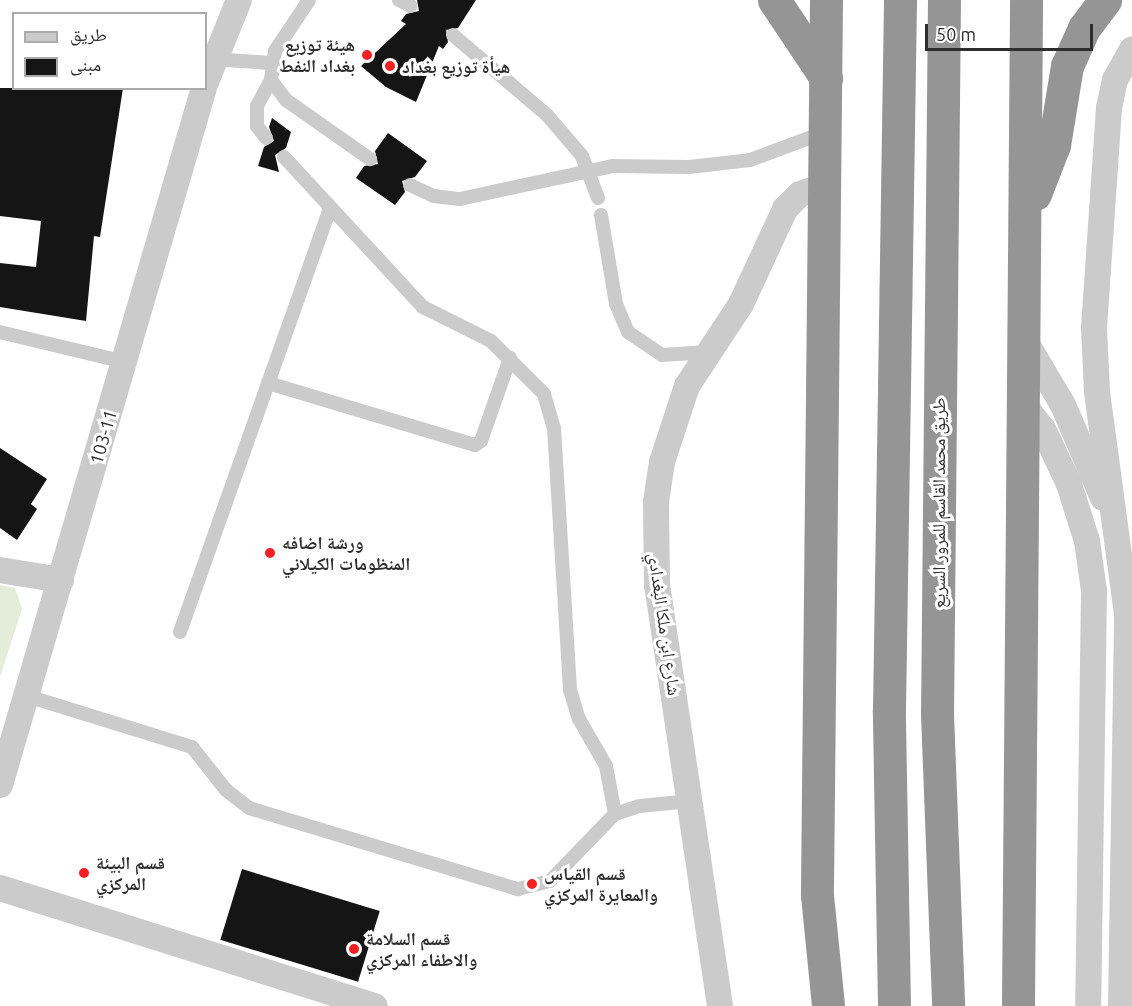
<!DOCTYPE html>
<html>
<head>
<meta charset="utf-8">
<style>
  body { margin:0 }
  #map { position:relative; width:1132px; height:1006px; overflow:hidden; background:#fff; font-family:Ubuntu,"Noto Naskh Arabic",sans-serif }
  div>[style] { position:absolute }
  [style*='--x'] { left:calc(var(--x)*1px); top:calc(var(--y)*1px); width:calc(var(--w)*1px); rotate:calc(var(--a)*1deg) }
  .green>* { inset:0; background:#e3edda }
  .building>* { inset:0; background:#151515; transform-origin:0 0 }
  .service>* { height:14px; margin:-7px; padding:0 7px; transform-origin:7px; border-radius:7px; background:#cbcbcb }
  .minor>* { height:26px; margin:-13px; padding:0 13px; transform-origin:13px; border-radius:13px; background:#cbcbcb }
  .motorway>* { height:33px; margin:-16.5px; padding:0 16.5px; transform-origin:16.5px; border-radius:16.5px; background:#959595 }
  .dots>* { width:16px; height:16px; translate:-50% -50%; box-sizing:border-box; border:3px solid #fff; border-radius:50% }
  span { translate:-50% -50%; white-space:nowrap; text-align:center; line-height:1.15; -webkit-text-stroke:6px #fff; paint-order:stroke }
  .poi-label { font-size:18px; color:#2e2e2e; font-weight:700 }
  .right { translate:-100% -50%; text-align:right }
  .left { translate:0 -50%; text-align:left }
  .street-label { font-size:18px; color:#2e2e2e }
  .legend { position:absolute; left:12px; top:12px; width:195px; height:78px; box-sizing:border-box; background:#fff; border:2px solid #ababab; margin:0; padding:8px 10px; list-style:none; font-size:18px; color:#2e2e2e }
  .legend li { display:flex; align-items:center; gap:12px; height:30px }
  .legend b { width:30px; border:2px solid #ababab }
  .scale { position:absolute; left:925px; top:24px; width:168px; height:27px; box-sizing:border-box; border:3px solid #2e2e2e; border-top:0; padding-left:8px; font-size:18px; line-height:21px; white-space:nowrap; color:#2e2e2e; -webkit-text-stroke:4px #fff; paint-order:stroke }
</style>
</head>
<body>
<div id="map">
  <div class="green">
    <i style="clip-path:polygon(0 585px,15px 588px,22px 609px,0 677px)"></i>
  </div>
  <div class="building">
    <i style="clip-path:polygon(417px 0,476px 0,458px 28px,446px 30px,448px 42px,443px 49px,439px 46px,416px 102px,386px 87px,361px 66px,406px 24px,401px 21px,406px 14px,419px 11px)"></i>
    <i style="clip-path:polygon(0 88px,123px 88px,100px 237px,94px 236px,86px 321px,0 307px,0 263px,36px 267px,41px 221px,0 216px)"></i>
    <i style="clip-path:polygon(272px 118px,291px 132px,286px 148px,275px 155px,279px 172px,258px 166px,264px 147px,274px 141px,269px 127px)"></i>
    <i style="clip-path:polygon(388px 133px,427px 161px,415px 177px,402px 181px,405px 192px,395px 205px,356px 178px,364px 166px,378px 164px,375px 151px)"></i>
    <i style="clip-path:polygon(0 448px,47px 479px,31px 504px,37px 509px,17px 540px,0 528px)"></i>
    <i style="left:242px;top:869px;width:144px;height:74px;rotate:17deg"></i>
  </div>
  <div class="service">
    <i style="--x:399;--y:0;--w:13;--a:27"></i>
    <i style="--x:453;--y:35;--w:123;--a:40.4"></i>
    <i style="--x:547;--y:115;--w:54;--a:49.5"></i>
    <i style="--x:582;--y:156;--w:45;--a:69.1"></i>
    <i style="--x:212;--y:59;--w:59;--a:3.9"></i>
    <i style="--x:271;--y:80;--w:25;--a:53"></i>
    <i style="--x:286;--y:100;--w:103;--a:35.1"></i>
    <i style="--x:266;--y:138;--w:15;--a:-127"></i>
    <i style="--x:257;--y:126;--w:20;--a:-90"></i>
    <i style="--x:257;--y:106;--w:30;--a:-62"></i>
    <i style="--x:271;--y:80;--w:29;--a:-82"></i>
    <i style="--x:275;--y:51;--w:61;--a:-56.3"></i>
    <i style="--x:284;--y:157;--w:205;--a:47.2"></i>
    <i style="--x:423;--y:307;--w:76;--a:26.6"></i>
    <i style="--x:491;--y:341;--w:75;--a:45"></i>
    <i style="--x:544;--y:394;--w:35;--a:74"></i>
    <i style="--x:554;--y:428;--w:262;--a:86.5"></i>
    <i style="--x:570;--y:690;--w:30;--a:73"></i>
    <i style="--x:579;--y:719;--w:54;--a:60.1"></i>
    <i style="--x:606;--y:766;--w:49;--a:79.4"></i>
    <i style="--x:410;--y:185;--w:26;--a:25"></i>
    <i style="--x:434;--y:196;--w:26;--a:7"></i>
    <i style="--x:460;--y:199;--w:157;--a:-12.2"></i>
    <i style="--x:613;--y:166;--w:76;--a:0.8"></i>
    <i style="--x:689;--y:167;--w:61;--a:-6.5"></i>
    <i style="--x:750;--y:160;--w:78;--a:-20.3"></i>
    <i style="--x:601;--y:215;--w:90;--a:80.4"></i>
    <i style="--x:616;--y:304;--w:30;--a:67"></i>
    <i style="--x:628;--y:332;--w:41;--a:34.1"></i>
    <i style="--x:662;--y:355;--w:46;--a:-3.7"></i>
    <i style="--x:0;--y:332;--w:129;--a:13.5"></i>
    <i style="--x:268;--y:383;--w:216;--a:16.7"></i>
    <i style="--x:475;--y:445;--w:7;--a:-34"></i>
    <i style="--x:481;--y:441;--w:88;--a:-70.7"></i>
    <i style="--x:180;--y:632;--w:450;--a:-70.5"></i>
    <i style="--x:27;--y:696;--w:173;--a:17.2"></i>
    <i style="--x:192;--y:747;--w:55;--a:51.7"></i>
    <i style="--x:226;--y:790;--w:29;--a:38"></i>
    <i style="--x:249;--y:808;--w:281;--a:16.8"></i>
    <i style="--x:518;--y:889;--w:33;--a:-14"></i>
    <i style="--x:550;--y:881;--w:93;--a:-45.9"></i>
    <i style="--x:615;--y:814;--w:26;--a:-18"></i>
    <i style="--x:640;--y:806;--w:51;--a:-5.6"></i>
  </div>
  <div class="minor">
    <i style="--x:206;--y:82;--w:88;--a:-68.1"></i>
    <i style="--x:1025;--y:341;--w:74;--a:59.3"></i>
    <i style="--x:1063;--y:405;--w:101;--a:66.7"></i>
    <i style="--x:1024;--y:405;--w:31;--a:52"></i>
    <i style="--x:1043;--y:429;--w:61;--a:64.7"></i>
    <i style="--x:1069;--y:484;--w:60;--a:72.5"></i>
    <i style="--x:1087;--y:541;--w:50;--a:82"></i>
    <i style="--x:1094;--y:591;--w:415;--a:90.8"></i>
    <i style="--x:0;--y:570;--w:62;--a:9.3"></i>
    <i style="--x:0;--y:785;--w:726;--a:-73.69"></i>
    <i style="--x:0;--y:888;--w:393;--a:17.5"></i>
    <i style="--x:720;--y:1006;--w:425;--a:-98.5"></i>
    <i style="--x:657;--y:586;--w:84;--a:-90.7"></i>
    <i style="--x:656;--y:502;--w:40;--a:-81.5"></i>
    <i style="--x:662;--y:462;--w:80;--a:-71.8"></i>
    <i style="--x:687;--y:386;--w:98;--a:-56.6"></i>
    <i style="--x:741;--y:304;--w:105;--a:-65.1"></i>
    <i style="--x:785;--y:209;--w:21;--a:-45"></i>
    <i style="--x:800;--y:194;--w:28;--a:-19"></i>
    <i style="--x:1121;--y:1006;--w:392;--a:-89.1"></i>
    <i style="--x:1127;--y:614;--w:224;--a:-97.7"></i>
    <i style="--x:1097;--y:392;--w:64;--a:-92.7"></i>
    <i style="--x:1094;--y:328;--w:221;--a:-86.1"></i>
    <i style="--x:1109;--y:108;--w:29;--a:-78"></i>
    <i style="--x:1115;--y:80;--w:35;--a:-61"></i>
  </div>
  <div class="motorway">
    <i style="--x:774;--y:0;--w:94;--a:56.3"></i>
    <i style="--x:826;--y:0;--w:895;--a:90.58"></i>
    <i style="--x:817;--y:895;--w:112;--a:84.3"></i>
    <i style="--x:944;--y:0;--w:714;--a:90.56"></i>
    <i style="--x:937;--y:714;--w:292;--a:87.8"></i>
    <i style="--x:1035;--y:194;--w:53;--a:-68.8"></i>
    <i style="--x:1054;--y:145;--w:80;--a:-80.7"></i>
    <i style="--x:1067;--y:66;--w:42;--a:-65.9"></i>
    <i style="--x:1084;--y:28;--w:35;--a:-53"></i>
    <i style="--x:894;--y:1006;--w:296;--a:-91"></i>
    <i style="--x:889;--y:710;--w:710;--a:-89.11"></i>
    <i style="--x:1018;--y:1006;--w:1006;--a:-89.54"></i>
  </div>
  <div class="dots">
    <i style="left:367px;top:55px;background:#f42023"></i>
    <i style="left:390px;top:66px;background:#f42023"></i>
    <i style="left:270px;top:553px;background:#f42023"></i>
    <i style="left:84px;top:873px;background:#f42023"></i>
    <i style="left:532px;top:884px;background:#f42023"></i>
    <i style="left:354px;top:949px;background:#f42023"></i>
  </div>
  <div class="poi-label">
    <span class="right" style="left:355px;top:55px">هيئة توزيع<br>بغداد النفط</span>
    <span class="left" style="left:402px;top:66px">هيأة توزيع بغداد</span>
    <span class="left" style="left:282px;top:553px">ورشة اضافه<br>المنظومات الكيلاني</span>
    <span class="left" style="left:96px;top:873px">قسم البيئة<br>المركزي</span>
    <span class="left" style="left:544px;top:884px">قسم القياس<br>والمعايرة المركزي</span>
    <span class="left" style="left:366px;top:949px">قسم السلامة<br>والاطفاء المركزي</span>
  </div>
  <div class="street-label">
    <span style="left:103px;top:437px;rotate:-74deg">103-11</span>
    <span style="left:938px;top:503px;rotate:-90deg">طريق محمد القاسم للمرور السريع</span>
    <span style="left:665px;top:624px;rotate:82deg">شارع ابن ملكا البغدادي</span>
  </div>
  <ul class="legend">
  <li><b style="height:8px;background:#cbcbcb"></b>طريق</li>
  <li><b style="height:16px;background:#151515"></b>مبنى</li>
  </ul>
  <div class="scale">50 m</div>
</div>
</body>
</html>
